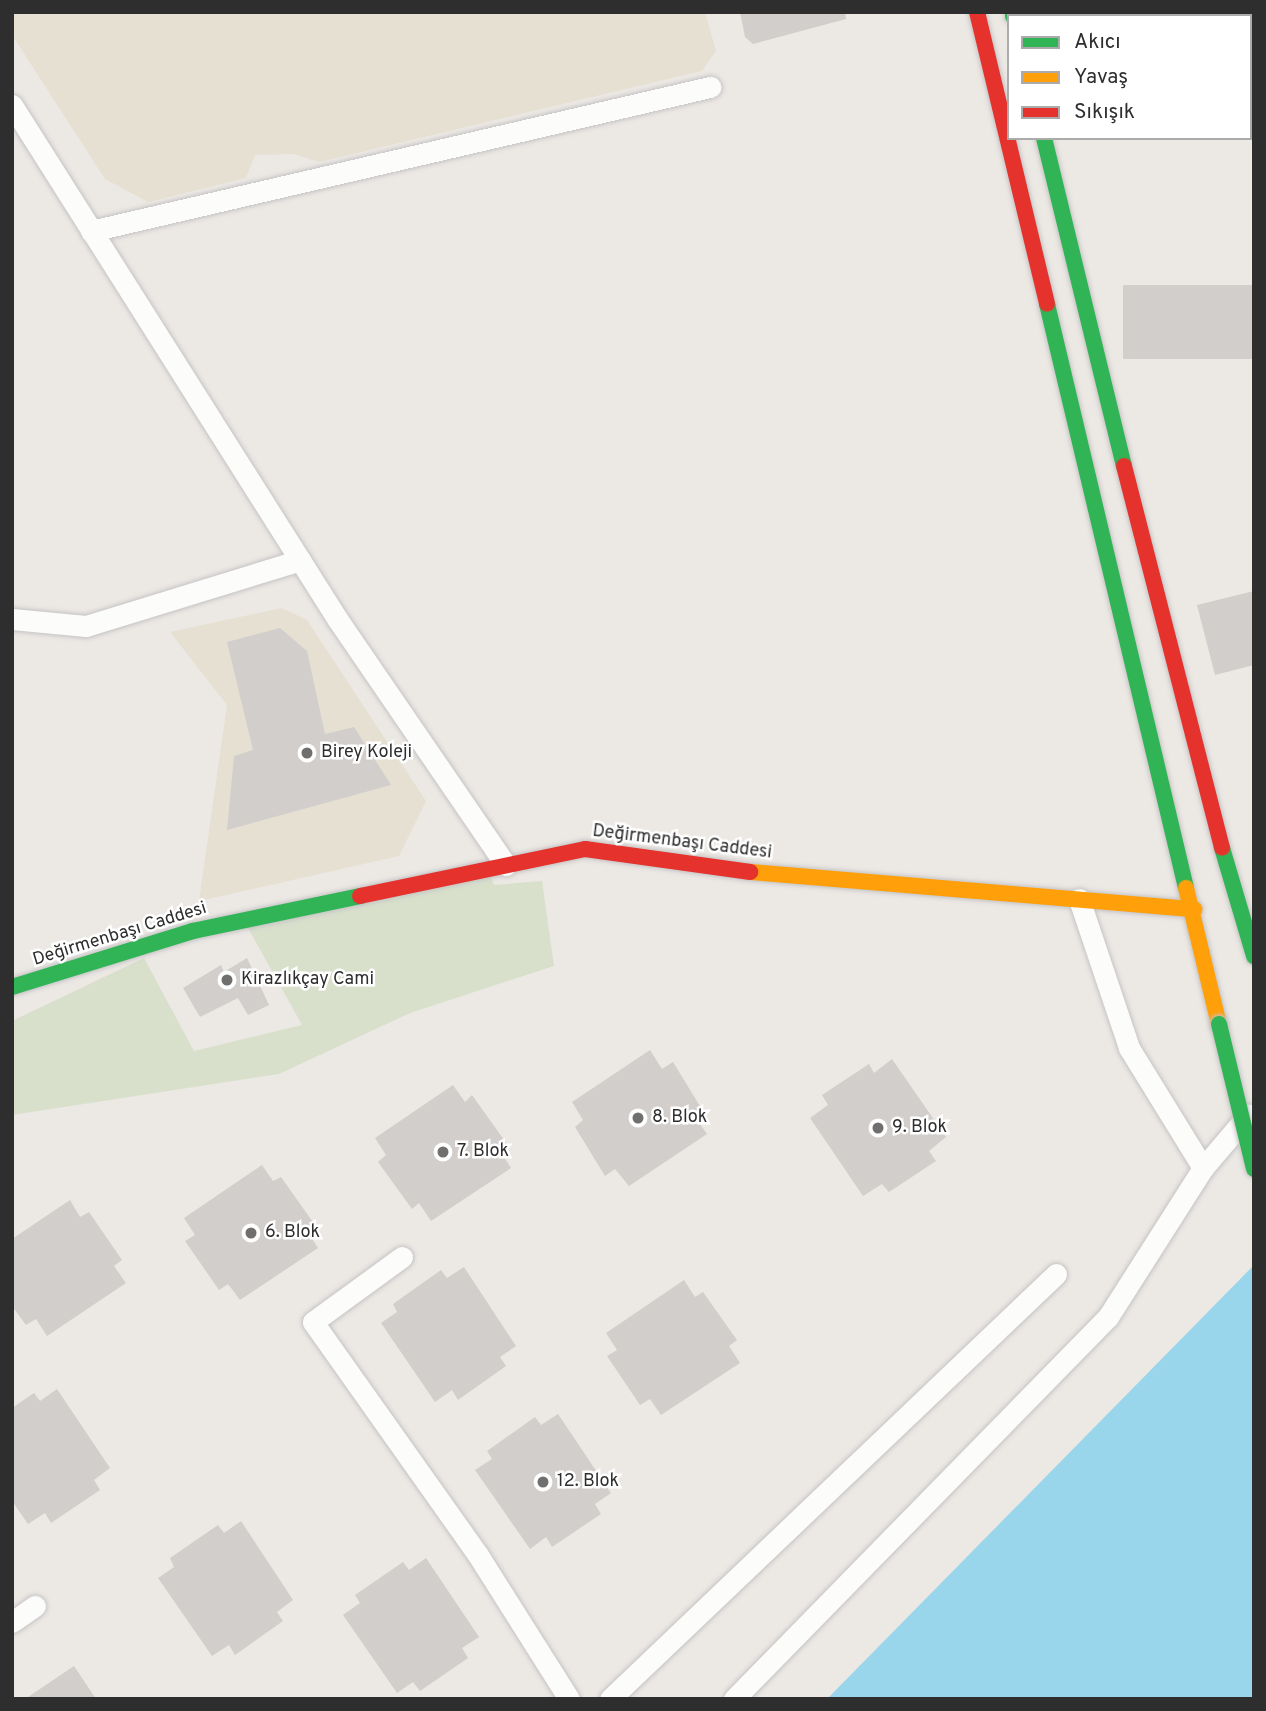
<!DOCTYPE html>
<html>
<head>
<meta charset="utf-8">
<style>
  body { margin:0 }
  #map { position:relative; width:1266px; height:1711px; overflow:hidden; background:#ece8e4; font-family:Overpass,sans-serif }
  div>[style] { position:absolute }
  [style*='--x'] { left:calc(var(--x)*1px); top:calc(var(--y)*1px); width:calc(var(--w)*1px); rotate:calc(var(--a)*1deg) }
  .education>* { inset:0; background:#e6e0d3 }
  .cemetery>* { inset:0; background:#d8e0cc }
  .water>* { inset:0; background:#99d6ec }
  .building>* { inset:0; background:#d1cecb; transform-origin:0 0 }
  .roads { filter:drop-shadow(0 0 2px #c5c4c5) drop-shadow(0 0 2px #c5c4c5) }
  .street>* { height:21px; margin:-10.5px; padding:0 10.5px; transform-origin:10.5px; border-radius:10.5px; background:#fcfcfb }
  .fast>* { height:16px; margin:-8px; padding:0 8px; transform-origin:8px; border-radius:8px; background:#30b455 }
  .slow>* { height:16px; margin:-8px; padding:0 8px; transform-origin:8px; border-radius:8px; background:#ff9f0a }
  .jam>* { height:16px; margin:-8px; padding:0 8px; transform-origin:8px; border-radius:8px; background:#e5322d }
  .bridges { filter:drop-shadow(0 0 2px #c5c4c5) drop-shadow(0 0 2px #c5c4c5) }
  .fast-bridge>* { height:16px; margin:-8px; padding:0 8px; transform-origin:8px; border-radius:8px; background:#30b455 }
  .dots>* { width:19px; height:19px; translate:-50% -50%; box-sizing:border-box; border:4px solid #fff; border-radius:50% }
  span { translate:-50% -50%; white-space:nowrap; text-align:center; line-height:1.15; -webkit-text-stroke:5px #fff; paint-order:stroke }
  .poi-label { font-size:18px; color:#2e2e2e }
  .left { translate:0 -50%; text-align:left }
  .street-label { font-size:18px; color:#2e2e2e }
  .frame { position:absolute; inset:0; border:14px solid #2e2e2e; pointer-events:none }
  .legend { position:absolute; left:1007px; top:14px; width:245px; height:126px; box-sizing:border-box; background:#fff; border:2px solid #ababab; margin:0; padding:9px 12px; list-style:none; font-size:21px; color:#2e2e2e }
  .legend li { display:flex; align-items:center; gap:14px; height:35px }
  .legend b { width:35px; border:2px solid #ababab }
</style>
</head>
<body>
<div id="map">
  <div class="education">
    <i style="clip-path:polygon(12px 12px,705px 12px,716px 51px,702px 71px,319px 162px,294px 154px,255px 155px,246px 178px,148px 202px,105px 179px,12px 35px)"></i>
    <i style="clip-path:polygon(282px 608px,307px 620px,426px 801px,399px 856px,199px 901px,227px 705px,170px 632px)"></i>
  </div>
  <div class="cemetery">
    <i style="clip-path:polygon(489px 873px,494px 885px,542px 881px,554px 966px,410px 1013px,279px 1074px,12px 1115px,12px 1021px,144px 958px,194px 1051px,302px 1025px,248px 928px)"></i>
  </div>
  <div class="water">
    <i style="clip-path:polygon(1254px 1265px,1254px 1699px,827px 1699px)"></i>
  </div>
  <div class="building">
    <i style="clip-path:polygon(740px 12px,845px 12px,846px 19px,753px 44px,745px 37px)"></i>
    <i style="left:1254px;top:285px;width:74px;height:131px;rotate:90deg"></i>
    <i style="clip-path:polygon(1254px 591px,1254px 665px,1215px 675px,1197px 605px)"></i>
    <i style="clip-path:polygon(280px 628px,307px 651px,325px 734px,354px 727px,391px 785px,227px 830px,234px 756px,253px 750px,227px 642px)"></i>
    <i style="clip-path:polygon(247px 958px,269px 1005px,248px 1015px,238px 998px,200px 1017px,183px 988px,221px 965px,224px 972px)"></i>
    <i style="clip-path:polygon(650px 1050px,662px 1069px,673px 1062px,703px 1111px,694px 1116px,707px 1134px,629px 1186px,615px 1169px,605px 1176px,575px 1127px,583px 1120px,572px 1102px)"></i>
    <i style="clip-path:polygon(892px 1059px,946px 1137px,929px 1151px,936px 1161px,889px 1192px,882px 1184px,863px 1196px,810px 1118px,828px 1105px,822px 1095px,869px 1064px,874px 1073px)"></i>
    <i style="clip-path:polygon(453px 1085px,465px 1102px,472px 1095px,507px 1144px,499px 1149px,511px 1168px,431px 1221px,419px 1203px,412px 1209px,378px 1162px,386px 1155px,375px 1138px)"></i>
    <i style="clip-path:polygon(262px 1165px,273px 1181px,281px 1177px,315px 1225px,307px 1231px,318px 1248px,240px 1300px,228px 1284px,219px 1290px,185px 1241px,195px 1235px,184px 1218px)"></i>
    <i style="clip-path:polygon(70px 1200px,80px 1217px,89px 1212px,122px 1260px,114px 1266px,126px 1283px,47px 1336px,36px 1319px,26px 1325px,12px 1306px,12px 1239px)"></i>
    <i style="clip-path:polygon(464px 1267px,516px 1346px,500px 1357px,506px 1366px,458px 1400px,452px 1390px,435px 1402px,381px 1323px,397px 1312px,393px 1304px,441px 1270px,447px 1278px)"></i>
    <i style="clip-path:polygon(684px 1280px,695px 1297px,703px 1292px,737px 1340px,729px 1346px,740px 1363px,661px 1415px,650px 1399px,640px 1405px,607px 1356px,617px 1350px,606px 1333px)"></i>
    <i style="clip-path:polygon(57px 1389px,110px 1468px,94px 1480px,100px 1490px,51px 1523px,45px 1513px,28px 1524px,12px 1501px,12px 1408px,34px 1393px,40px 1401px)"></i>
    <i style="clip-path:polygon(558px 1414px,611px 1493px,595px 1504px,601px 1514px,552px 1547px,546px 1537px,530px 1549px,475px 1470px,492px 1459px,487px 1451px,535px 1417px,541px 1425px)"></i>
    <i style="clip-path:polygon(241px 1521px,293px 1600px,277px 1612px,283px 1621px,235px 1655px,229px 1645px,212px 1656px,158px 1578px,174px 1567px,170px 1558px,218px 1525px,224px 1533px)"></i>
    <i style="clip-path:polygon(426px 1558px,479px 1637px,462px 1648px,468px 1658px,420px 1691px,413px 1682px,397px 1693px,343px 1615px,360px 1603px,355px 1595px,403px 1562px,409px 1570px)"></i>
    <i style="clip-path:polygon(74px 1666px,96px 1699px,25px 1699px)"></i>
  </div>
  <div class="roads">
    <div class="street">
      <i style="--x:12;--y:105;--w:610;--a:57.67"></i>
      <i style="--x:338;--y:620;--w:297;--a:55.6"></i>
      <i style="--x:91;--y:231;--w:636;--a:-13.1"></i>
      <i style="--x:12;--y:619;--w:74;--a:5.4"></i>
      <i style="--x:86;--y:626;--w:224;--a:-17.1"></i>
      <i style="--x:1079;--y:899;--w:157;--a:71.4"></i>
      <i style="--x:1129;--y:1048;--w:141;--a:58.3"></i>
      <i style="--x:402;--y:1257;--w:110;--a:143.9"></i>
      <i style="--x:313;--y:1322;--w:286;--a:54.7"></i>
      <i style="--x:478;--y:1555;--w:170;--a:57.7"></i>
      <i style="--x:12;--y:1622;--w:28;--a:-35"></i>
      <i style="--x:610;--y:1699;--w:616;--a:-43.62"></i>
      <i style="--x:734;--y:1699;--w:535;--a:-45.61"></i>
      <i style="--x:1108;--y:1317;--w:177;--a:-57.5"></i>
      <i style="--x:1203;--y:1168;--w:70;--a:-49.7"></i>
    </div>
    <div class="fast">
      <i style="--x:1013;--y:12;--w:4;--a:90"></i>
      <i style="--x:1044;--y:138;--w:338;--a:76.3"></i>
      <i style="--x:1047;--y:304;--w:600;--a:76.61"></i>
      <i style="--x:1222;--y:848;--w:113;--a:73.5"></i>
      <i style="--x:12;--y:987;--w:189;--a:-17.2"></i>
      <i style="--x:193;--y:931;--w:171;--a:-11.8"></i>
    </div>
    <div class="slow">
      <i style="--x:750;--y:872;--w:446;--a:4.8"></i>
      <i style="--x:1186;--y:888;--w:140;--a:76.4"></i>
    </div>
    <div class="jam">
      <i style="--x:977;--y:12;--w:300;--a:76.5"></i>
      <i style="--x:1124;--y:466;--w:394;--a:75.6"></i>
      <i style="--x:360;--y:896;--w:230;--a:-11.8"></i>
      <i style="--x:585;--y:849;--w:167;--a:7.9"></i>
    </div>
  </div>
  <div class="bridges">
    <div class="fast-bridge">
      <i style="--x:1219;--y:1024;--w:149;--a:76.4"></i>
    </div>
  </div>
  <div class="dots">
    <i style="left:307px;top:753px;background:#706f6e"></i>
    <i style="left:227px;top:980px;background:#706f6e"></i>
    <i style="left:638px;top:1118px;background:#706f6e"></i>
    <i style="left:878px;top:1128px;background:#706f6e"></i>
    <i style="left:443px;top:1152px;background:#706f6e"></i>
    <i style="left:251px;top:1233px;background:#706f6e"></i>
    <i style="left:543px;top:1482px;background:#706f6e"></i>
  </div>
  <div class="poi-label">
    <span class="left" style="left:321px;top:753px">Birey Koleji</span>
    <span class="left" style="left:241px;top:980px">Kirazlıkçay Cami</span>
    <span class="left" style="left:652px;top:1118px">8. Blok</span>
    <span class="left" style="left:892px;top:1128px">9. Blok</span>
    <span class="left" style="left:457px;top:1152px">7. Blok</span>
    <span class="left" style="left:265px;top:1233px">6. Blok</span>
    <span class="left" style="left:557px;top:1482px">12. Blok</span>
  </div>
  <div class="street-label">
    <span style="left:682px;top:843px;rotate:7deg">Değirmenbaşı Caddesi</span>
    <span style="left:120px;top:935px;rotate:-17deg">Değirmenbaşı Caddesi</span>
  </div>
  <div class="frame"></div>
  <ul class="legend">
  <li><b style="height:9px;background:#30b455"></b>Akıcı</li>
  <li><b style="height:9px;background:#ff9f0a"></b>Yavaş</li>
  <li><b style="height:9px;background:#e5322d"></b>Sıkışık</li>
  </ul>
</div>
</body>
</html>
